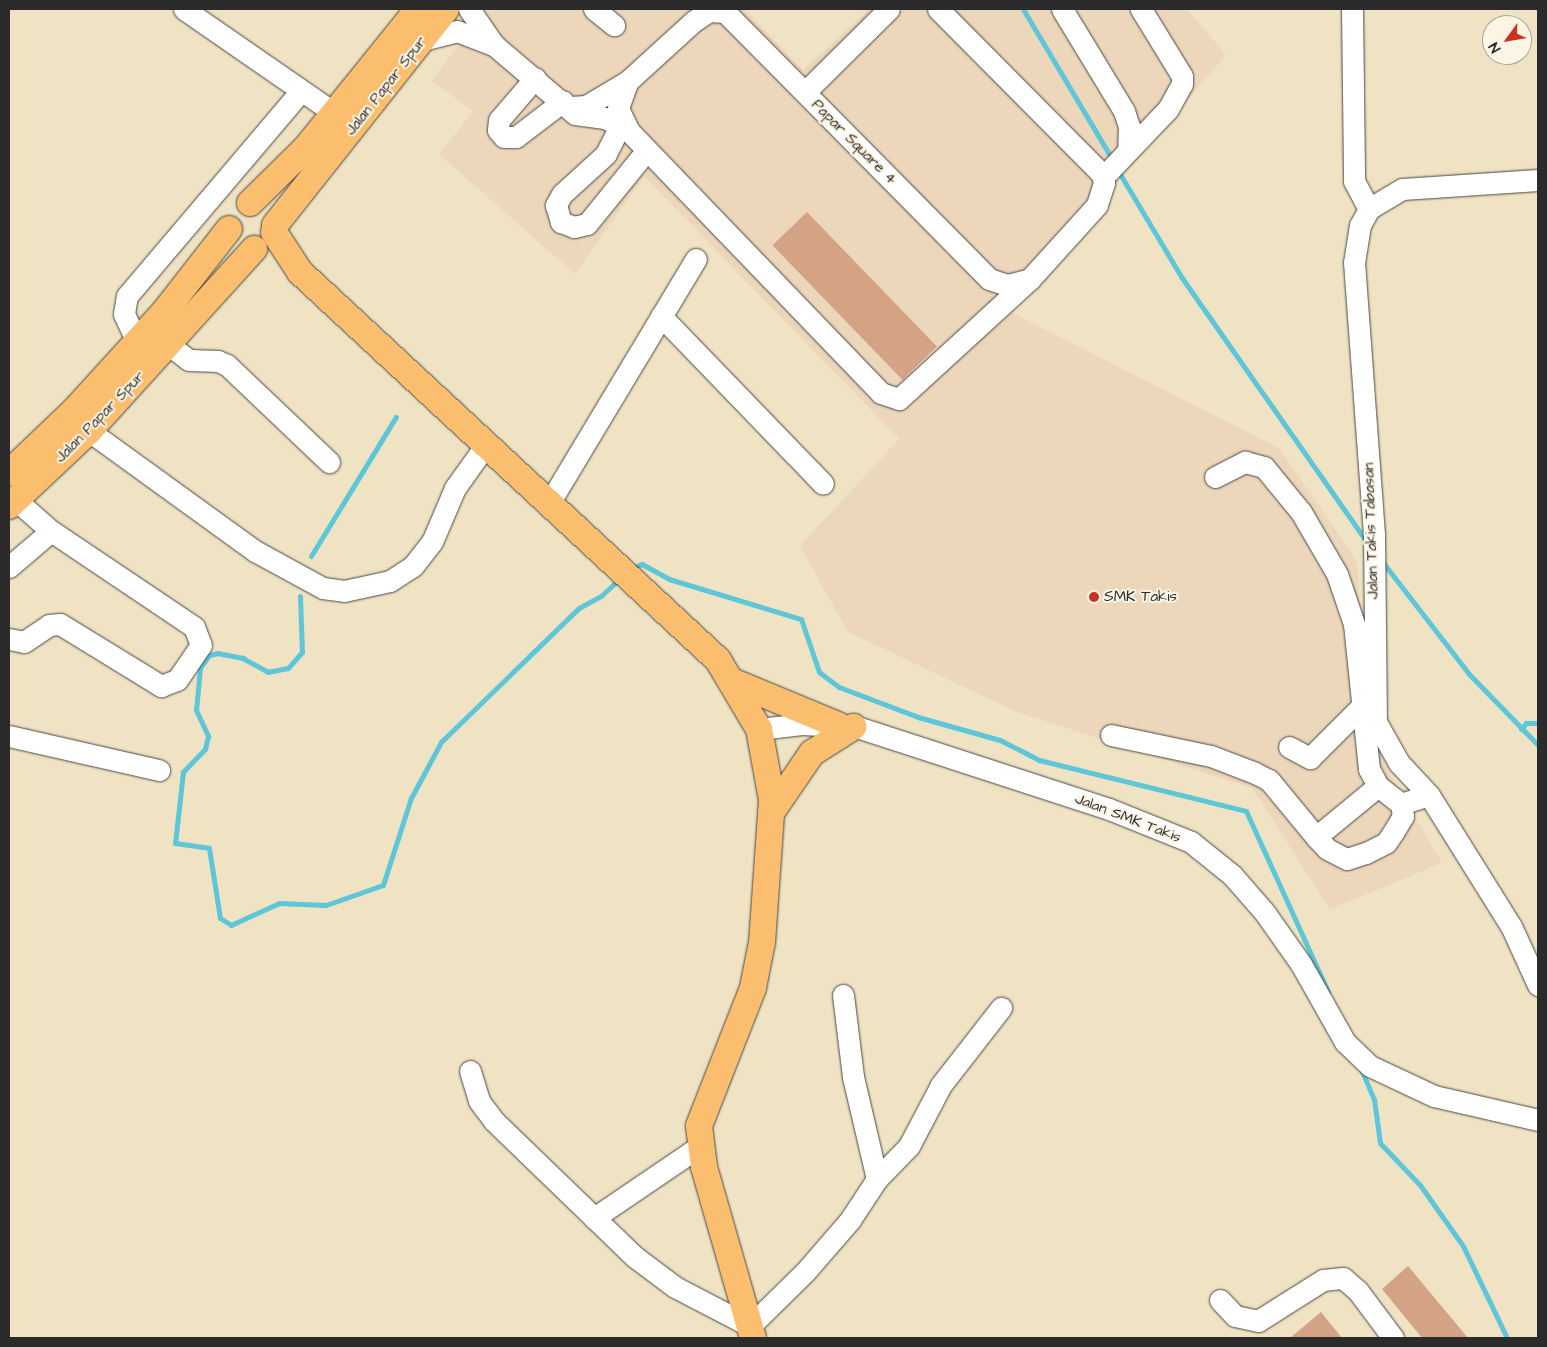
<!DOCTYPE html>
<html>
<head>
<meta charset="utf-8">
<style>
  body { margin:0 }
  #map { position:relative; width:1547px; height:1347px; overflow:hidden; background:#efe3c3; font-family:"Architects Daughter",sans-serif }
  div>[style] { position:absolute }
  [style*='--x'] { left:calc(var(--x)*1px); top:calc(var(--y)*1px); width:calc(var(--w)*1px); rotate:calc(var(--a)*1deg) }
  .built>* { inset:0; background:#edd7bb }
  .stream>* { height:5px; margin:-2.5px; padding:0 2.5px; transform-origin:2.5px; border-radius:2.5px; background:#5dc6d9 }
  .building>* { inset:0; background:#d4a386; transform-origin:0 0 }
  .roads { filter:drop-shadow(0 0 1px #484742) drop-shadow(0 0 1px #484742) }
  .minor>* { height:21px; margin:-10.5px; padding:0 10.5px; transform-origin:10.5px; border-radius:10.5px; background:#fff }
  .major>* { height:26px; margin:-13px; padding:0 13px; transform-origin:13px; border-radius:13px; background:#fbbe6e }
  .dots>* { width:14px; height:14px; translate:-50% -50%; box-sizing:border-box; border:2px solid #fcf5e5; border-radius:50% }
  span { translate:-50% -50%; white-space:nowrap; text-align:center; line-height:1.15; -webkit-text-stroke:4px #fcf5e5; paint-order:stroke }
  .street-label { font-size:15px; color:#2b2b2b }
  .poi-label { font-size:15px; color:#2b2b2b }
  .left { translate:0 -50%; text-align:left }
  .frame { position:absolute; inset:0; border:10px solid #2b2b2b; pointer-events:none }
  .north { position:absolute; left:1482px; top:15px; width:50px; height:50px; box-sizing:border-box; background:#fcf5e5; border:1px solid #a8a49b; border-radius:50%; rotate:238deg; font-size:14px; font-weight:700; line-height:20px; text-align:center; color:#2b2b2b }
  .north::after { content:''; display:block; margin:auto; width:18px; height:22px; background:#c8321e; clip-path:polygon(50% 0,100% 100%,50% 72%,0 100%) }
</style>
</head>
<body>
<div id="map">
  <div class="built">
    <i style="clip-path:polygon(485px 9px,745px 9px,803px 70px,869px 9px,1187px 9px,1226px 55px,1008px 311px,1279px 448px,1357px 561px,1365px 702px,1383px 763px,1442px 863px,1330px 909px,1252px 788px,1017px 712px,848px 632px,800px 546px,899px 439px,644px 176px,575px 274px,439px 154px,473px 111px,432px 81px)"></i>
  </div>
  <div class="stream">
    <i style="--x:1023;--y:9;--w:174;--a:59.3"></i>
    <i style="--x:1117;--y:169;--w:127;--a:59.2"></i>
    <i style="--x:1182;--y:278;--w:322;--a:55"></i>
    <i style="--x:311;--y:556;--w:163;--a:-58.6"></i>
    <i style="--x:1381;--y:560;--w:144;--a:52.3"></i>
    <i style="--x:1469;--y:674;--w:99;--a:45.8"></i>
    <i style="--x:630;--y:569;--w:13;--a:-23"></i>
    <i style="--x:642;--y:564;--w:31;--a:29"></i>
    <i style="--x:669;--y:579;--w:138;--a:16.9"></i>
    <i style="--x:801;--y:619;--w:56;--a:71.2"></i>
    <i style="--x:819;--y:672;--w:25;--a:37"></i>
    <i style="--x:839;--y:687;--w:85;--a:20.8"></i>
    <i style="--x:918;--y:717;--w:85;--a:15.7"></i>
    <i style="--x:1000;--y:740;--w:44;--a:27.1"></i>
    <i style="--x:1039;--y:760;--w:213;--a:13.8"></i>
    <i style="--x:1246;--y:811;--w:199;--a:65.6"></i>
    <i style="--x:300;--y:596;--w:56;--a:88"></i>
    <i style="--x:302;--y:652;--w:21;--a:131"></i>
    <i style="--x:288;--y:668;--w:20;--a:169"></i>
    <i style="--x:268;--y:672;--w:29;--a:-151"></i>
    <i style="--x:243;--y:658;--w:25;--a:-169"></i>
    <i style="--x:218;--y:653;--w:9;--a:167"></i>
    <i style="--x:209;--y:655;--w:16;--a:125"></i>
    <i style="--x:200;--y:668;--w:42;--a:95.4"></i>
    <i style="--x:196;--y:710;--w:29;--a:65"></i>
    <i style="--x:208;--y:736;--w:13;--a:103"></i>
    <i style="--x:205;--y:749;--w:32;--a:134"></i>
    <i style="--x:183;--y:772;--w:71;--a:96.4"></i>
    <i style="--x:175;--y:843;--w:34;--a:8"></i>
    <i style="--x:209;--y:848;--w:71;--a:81.1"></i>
    <i style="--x:220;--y:918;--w:13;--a:32"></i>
    <i style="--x:231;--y:925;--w:53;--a:-24.6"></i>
    <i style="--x:279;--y:903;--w:47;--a:2.4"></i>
    <i style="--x:326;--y:905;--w:60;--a:-19.3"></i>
    <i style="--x:383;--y:885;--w:91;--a:-72.2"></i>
    <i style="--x:411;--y:798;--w:64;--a:-61.8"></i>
    <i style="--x:441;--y:742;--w:192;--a:-44.2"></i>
    <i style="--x:579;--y:608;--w:25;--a:-29"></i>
    <i style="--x:601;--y:596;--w:26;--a:-43"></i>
    <i style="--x:1521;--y:729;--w:8;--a:-50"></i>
    <i style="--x:1526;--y:723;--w:12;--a:0"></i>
    <i style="--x:1361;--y:1069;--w:33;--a:67"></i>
    <i style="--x:1374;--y:1099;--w:44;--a:82.2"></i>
    <i style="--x:1380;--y:1143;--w:58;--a:46.4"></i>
    <i style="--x:1420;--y:1185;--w:75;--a:54.8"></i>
    <i style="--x:1463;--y:1246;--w:102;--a:64.4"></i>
  </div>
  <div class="building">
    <i style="left:807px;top:212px;width:187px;height:48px;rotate:46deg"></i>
    <i style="clip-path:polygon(1408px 1266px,1468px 1338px,1422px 1338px,1382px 1289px)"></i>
    <i style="clip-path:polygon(1321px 1312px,1342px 1338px,1290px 1338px)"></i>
  </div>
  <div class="roads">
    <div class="minor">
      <i style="--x:184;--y:9;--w:183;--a:34.7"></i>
      <i style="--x:469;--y:9;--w:44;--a:55.2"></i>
      <i style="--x:594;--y:9;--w:26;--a:39"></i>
      <i style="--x:938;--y:9;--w:233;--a:45.2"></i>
      <i style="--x:1102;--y:174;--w:9;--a:77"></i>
      <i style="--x:1104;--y:183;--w:23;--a:108"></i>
      <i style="--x:1097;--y:205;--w:100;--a:132.2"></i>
      <i style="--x:1030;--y:279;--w:178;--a:137.5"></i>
      <i style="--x:899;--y:399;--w:19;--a:-162"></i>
      <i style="--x:881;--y:393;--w:364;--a:-133.9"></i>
      <i style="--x:629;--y:131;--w:25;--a:-116"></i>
      <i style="--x:618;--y:108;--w:29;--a:-70"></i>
      <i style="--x:628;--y:81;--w:89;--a:-42.3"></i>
      <i style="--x:694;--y:21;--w:18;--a:-34"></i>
      <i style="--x:709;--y:11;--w:16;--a:4"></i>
      <i style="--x:725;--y:12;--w:375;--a:45.3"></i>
      <i style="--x:989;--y:279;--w:20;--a:18"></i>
      <i style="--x:1008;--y:285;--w:23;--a:-15"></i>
      <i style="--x:1062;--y:9;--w:119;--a:58.7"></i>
      <i style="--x:1124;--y:111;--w:16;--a:72"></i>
      <i style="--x:1129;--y:126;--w:23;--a:92"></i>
      <i style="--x:1352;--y:9;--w:172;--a:89.3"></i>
      <i style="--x:1354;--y:181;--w:32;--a:62"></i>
      <i style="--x:422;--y:40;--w:36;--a:-14"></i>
      <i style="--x:457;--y:31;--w:40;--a:21"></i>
      <i style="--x:494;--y:45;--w:106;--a:40.4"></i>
      <i style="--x:575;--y:114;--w:30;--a:8"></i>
      <i style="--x:605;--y:118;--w:27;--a:28"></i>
      <i style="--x:535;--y:78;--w:55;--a:130.6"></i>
      <i style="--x:499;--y:120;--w:10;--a:96"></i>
      <i style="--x:498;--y:130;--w:9;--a:49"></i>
      <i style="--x:504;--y:137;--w:12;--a:0"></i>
      <i style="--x:516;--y:137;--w:59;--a:-37.5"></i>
      <i style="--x:805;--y:92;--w:118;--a:-44.7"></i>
      <i style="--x:570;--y:107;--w:16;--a:-4"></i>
      <i style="--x:586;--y:106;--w:49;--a:-30.8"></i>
      <i style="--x:619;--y:128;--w:29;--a:117"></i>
      <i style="--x:606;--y:154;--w:59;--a:137.7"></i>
      <i style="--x:562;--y:194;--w:13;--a:119"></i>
      <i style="--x:556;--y:205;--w:18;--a:74"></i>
      <i style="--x:561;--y:222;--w:14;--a:21"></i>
      <i style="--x:574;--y:227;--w:13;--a:-13"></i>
      <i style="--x:587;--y:224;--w:95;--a:-51"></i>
      <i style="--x:1108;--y:172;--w:87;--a:-46.4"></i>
      <i style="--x:1168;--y:109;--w:29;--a:-61"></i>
      <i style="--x:1182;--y:84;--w:8;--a:-90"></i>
      <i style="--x:1182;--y:76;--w:79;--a:-121.5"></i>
      <i style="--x:1538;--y:180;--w:136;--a:176.2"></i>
      <i style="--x:1402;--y:189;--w:39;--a:149"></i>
      <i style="--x:1369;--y:209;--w:18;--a:119"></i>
      <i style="--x:1360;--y:225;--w:37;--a:99"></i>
      <i style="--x:1354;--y:262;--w:273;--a:85.8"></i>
      <i style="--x:1374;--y:534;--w:188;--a:89.4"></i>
      <i style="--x:1376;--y:722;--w:47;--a:60.7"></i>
      <i style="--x:1399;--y:763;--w:44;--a:46.8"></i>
      <i style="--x:1429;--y:795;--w:155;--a:58"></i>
      <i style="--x:1511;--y:926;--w:65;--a:65.4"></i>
      <i style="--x:661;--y:316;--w:233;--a:46"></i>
      <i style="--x:137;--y:342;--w:31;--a:-115"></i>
      <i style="--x:124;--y:314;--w:18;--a:-81"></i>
      <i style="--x:127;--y:296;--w:269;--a:-49.7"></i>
      <i style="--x:169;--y:345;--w:25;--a:37"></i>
      <i style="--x:189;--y:360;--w:29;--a:2"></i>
      <i style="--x:218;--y:361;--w:10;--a:24"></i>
      <i style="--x:227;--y:365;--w:141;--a:43.6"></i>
      <i style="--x:89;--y:431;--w:205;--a:35.9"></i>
      <i style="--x:255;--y:551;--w:77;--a:28.6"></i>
      <i style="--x:323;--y:588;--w:21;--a:8"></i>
      <i style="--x:344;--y:591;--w:47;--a:-12.3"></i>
      <i style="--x:390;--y:581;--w:27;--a:-33"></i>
      <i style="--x:413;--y:566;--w:31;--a:-52"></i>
      <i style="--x:432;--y:542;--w:59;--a:-66.9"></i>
      <i style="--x:455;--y:488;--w:52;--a:-54.5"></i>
      <i style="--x:1215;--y:477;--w:34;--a:-27"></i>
      <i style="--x:1245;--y:462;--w:20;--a:15"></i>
      <i style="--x:1264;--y:467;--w:58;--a:50.6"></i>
      <i style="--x:1301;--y:512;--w:72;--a:59.9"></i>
      <i style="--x:1337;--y:574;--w:53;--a:71.2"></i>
      <i style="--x:1354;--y:624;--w:146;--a:84.1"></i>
      <i style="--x:1369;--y:769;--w:19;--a:62"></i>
      <i style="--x:1378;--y:786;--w:29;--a:38"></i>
      <i style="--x:1401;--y:804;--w:29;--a:-18"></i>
      <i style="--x:548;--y:505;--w:287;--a:-59"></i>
      <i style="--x:9;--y:567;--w:55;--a:-40.6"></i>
      <i style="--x:9;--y:639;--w:15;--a:11"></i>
      <i style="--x:24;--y:642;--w:30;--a:-34"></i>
      <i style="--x:49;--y:625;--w:11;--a:-5"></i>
      <i style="--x:60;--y:624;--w:119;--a:31.5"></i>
      <i style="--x:161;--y:686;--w:17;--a:-21"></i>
      <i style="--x:177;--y:680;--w:42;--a:-55.6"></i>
      <i style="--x:201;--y:645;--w:19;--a:-111"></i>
      <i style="--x:194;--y:627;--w:172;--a:-146.1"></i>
      <i style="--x:51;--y:531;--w:47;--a:-138.5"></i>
      <i style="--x:759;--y:729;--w:43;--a:-6.6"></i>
      <i style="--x:802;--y:724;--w:55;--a:3.1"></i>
      <i style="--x:857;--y:727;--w:265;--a:18"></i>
      <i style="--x:1109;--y:809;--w:88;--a:21.9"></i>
      <i style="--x:1191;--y:842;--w:53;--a:38.8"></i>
      <i style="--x:1232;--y:875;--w:50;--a:49"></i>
      <i style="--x:1265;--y:913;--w:62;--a:54.8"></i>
      <i style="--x:1301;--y:964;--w:90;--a:60.6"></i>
      <i style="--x:1345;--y:1042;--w:35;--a:44"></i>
      <i style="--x:1370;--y:1066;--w:71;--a:25.1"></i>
      <i style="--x:1434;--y:1096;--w:107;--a:13"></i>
      <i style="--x:1111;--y:735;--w:102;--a:11.9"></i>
      <i style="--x:1211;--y:756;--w:47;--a:21.1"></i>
      <i style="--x:1255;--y:773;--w:16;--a:27"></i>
      <i style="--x:1269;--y:780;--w:74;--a:50.5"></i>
      <i style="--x:1316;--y:837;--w:80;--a:-39.4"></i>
      <i style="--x:9;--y:736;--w:154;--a:12.8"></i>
      <i style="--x:1289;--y:747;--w:24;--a:28"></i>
      <i style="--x:1310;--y:758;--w:69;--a:-45"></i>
      <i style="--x:1316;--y:837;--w:16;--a:47"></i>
      <i style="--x:1327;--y:849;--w:22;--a:27"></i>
      <i style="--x:1347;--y:859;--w:20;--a:-18"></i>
      <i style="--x:1366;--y:853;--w:22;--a:-27"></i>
      <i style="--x:1386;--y:843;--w:14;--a:-56"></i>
      <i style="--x:1394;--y:831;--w:17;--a:-59"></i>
      <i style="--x:1403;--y:816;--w:12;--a:-99"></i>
      <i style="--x:843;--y:995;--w:83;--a:83"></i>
      <i style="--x:853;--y:1077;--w:105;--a:76.8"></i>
      <i style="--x:470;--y:1071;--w:31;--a:73"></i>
      <i style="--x:479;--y:1101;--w:25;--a:53"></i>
      <i style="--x:494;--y:1121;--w:196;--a:44"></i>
      <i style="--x:635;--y:1257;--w:50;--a:36.9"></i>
      <i style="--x:675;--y:1287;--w:85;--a:27.5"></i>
      <i style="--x:750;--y:1326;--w:77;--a:-44.5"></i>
      <i style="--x:805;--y:1272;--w:69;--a:-49.1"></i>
      <i style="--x:850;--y:1220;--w:49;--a:-56.6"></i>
      <i style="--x:877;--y:1179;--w:46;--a:-45.9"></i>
      <i style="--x:909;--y:1146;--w:69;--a:-62.3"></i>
      <i style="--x:941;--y:1085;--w:98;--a:-52.1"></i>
      <i style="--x:594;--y:1218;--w:128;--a:-34.2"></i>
      <i style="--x:1220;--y:1300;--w:22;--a:47"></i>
      <i style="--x:1235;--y:1316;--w:24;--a:12"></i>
      <i style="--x:1258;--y:1321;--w:77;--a:-32.2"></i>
      <i style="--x:1323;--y:1280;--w:20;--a:-6"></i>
      <i style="--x:1343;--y:1278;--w:20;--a:41"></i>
      <i style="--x:1358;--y:1291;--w:59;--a:53.3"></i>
    </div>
    <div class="major">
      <i style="--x:250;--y:203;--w:78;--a:-44.5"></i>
      <i style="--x:306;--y:148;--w:179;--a:-51.1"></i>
      <i style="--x:275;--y:225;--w:275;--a:-51.6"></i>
      <i style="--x:274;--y:232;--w:48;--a:57"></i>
      <i style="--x:300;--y:272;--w:570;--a:42.87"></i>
      <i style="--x:718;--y:660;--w:80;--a:59.3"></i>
      <i style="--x:759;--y:729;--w:72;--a:79.6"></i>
      <i style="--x:772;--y:800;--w:142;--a:94"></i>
      <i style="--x:762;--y:942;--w:47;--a:101.1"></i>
      <i style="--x:753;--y:988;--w:148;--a:111.4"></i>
      <i style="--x:699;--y:1126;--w:41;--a:83"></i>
      <i style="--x:704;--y:1167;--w:178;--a:74"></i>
      <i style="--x:9;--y:473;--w:91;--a:-43.7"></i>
      <i style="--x:75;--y:410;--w:134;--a:-47.7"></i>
      <i style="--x:165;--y:311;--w:104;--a:-52"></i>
      <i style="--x:9;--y:506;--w:110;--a:-43.2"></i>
      <i style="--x:89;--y:431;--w:246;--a:-47.8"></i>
      <i style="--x:734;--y:682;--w:113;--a:22.5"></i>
      <i style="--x:771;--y:813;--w:73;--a:-55.7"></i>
      <i style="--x:812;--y:753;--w:49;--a:-32.4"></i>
    </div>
  </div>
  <div class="dots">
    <i style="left:1094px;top:597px;background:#c8321e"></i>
  </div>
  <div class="street-label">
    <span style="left:386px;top:86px;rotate:-52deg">Jalan Papar Spur</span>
    <span style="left:854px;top:142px;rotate:45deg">Papar Square 4</span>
    <span style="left:100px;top:417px;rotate:-46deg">Jalan Papar Spur</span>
    <span style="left:1371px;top:531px;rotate:-92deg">Jalan Takis Tabasan</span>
    <span style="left:1128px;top:818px;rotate:21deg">Jalan SMK Takis</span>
  </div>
  <div class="poi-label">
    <span class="left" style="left:1104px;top:597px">SMK Takis</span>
  </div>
  <div class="frame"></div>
  <div class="north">N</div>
</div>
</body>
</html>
